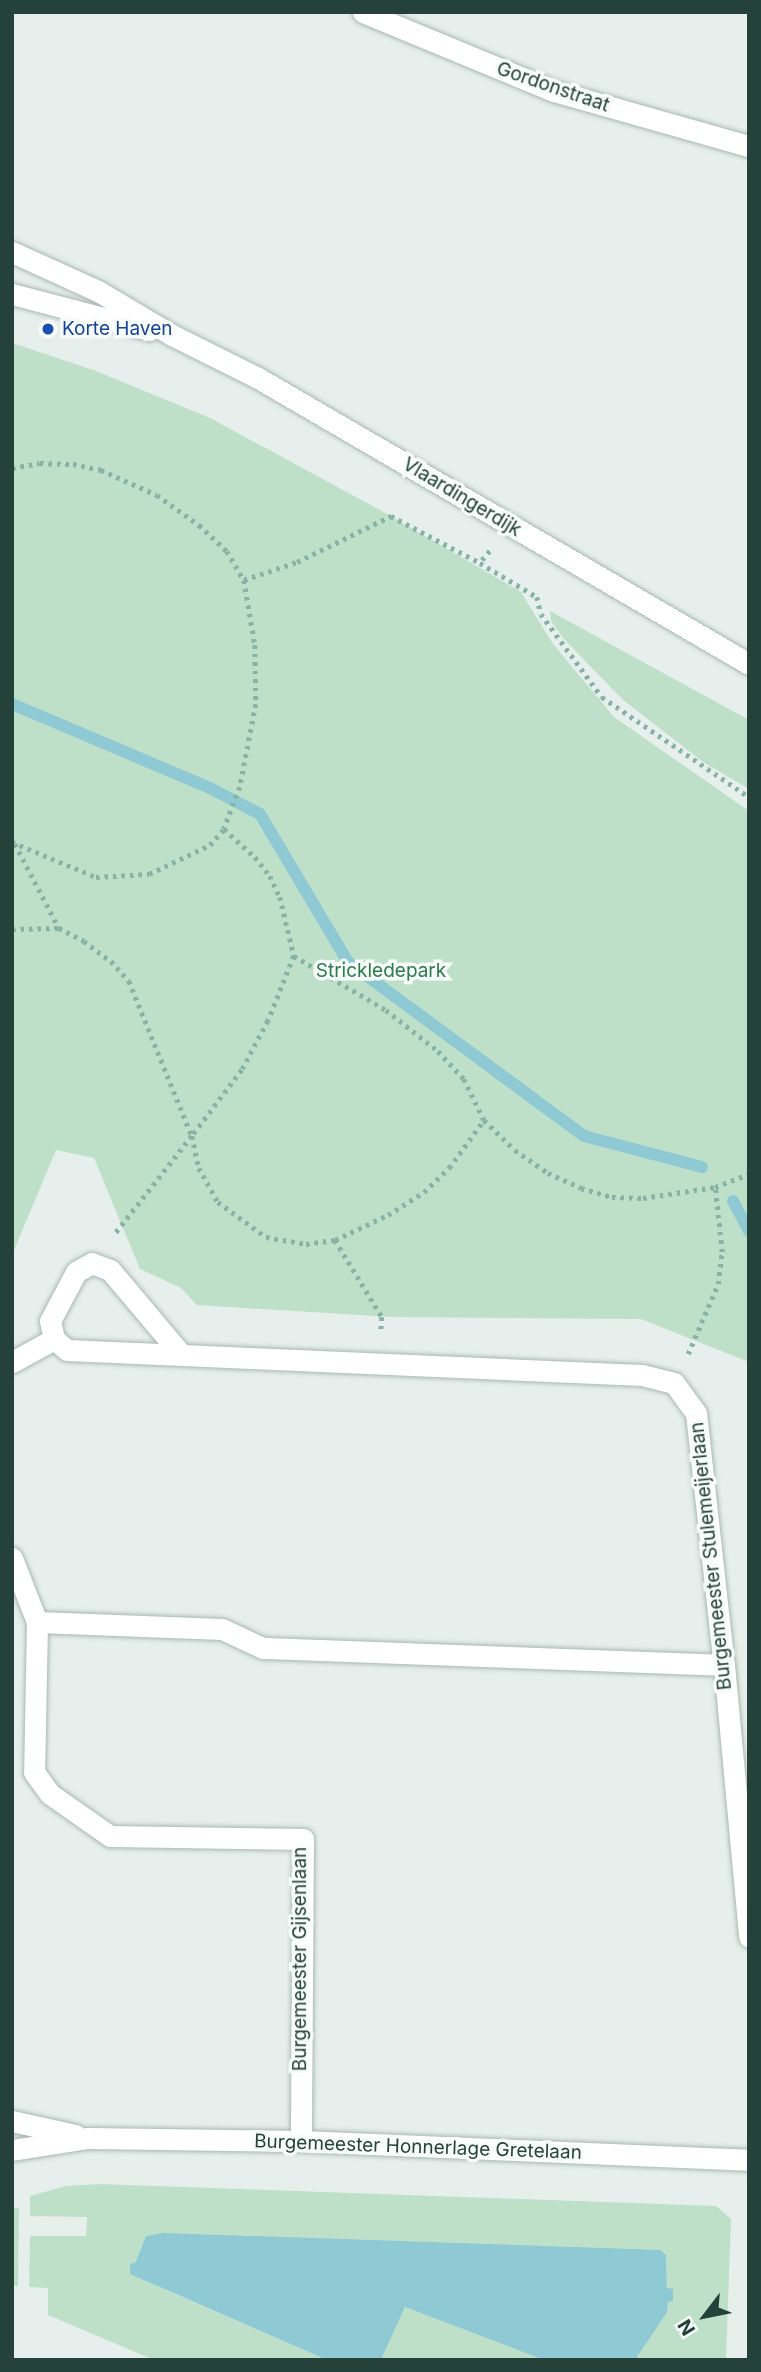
<!DOCTYPE html>
<html>
<head>
<meta charset="utf-8">
<style>
  body { margin:0 }
  #map { position:relative; width:761px; height:2372px; overflow:hidden; background:#e6efeb; font-family:Inter,sans-serif }
  div>[style] { position:absolute }
  [style*='--x'] { left:calc(var(--x)*1px); top:calc(var(--y)*1px); width:calc(var(--w)*1px); rotate:calc(var(--a)*1deg) }
  .green>* { inset:0; background:#bfe0c8 }
  .water>* { inset:0; background:#8ec9d4 }
  .stream>* { height:12px; margin:-6px; padding:0 6px; transform-origin:6px; border-radius:6px; background:#8ec9d4 }
  .path>* { height:4.5px; margin-top:-2.25px; transform-origin:0; background:repeating-linear-gradient(90deg,#86b3a5 0 3.5px,transparent 0 8.5px) }
  .roads { filter:drop-shadow(0 0 2px #a8b8b2) drop-shadow(0 0 2px #a8b8b2) }
  .minor>* { height:21px; margin:-10.5px; padding:0 10.5px; transform-origin:10.5px; border-radius:10.5px; background:#fff }
  .dots>* { width:19px; height:19px; translate:-50% -50%; box-sizing:border-box; border:4px solid #f7fbf9; border-radius:50% }
  span { translate:-50% -50%; white-space:nowrap; text-align:center; line-height:1.15; -webkit-text-stroke:7px #f7fbf9; paint-order:stroke }
  .street-label { font-size:19px; color:#24423a }
  .transit-label { font-size:19px; color:#164399 }
  .left { translate:0 -50%; text-align:left }
  .park-label { font-size:19px; color:#2d7a4b }
  .frame { position:absolute; inset:0; border:14px solid #24423a; pointer-events:none }
  .north { position:absolute; left:670px; top:2281px; width:70px; height:70px; -webkit-text-stroke:5px #f7fbf9; paint-order:stroke; rotate:238deg; font-size:19px; font-weight:700; line-height:28px; text-align:center; color:#24423a }
  .north::after { content:''; display:block; margin:auto; width:24px; height:32px; background:#24423a; clip-path:polygon(50% 0,100% 100%,50% 72%,0 100%) }
</style>
</head>
<body>
<div id="map">
  <div class="green">
    <i style="clip-path:polygon(12px 343px,96px 371px,210px 418px,391px 516px,521px 592px,553px 644px,614px 717px,749px 811px,749px 1362px,641px 1319px,392px 1317px,197px 1305px,181px 1288px,140px 1269px,94px 1158px,56px 1150px,12px 1255px)"></i>
    <i style="clip-path:polygon(550px 611px,749px 720px,749px 789px,703px 762px,622px 699px,562px 637px,551px 621px)"></i>
    <i style="clip-path:polygon(99px 2184px,716px 2206px,731px 2219px,726px 2360px,635px 2360px,666px 2312px,668px 2301px,673px 2301px,667px 2289px,666px 2255px,146px 2236px,135px 2263px,136px 2274px,159px 2287px,327px 2360px,154px 2360px,48px 2315px,48px 2288px,29px 2287px,30px 2236px,86px 2236px,87px 2217px,30px 2216px,30px 2196px,66px 2186px)"></i>
    <i style="clip-path:polygon(19px 2208px,18px 2287px,12px 2284px,12px 2209px)"></i>
    <i style="clip-path:polygon(405px 2307px,544px 2360px,381px 2360px)"></i>
  </div>
  <div class="water">
    <i style="clip-path:polygon(163px 2233px,660px 2250px,666px 2255px,667px 2288px,673px 2289px,673px 2301px,668px 2302px,667px 2312px,635px 2360px,544px 2360px,405px 2307px,381px 2360px,327px 2360px,130px 2274px,130px 2264px,135px 2263px,146px 2236px)"></i>
  </div>
  <div class="stream">
    <i style="--x:12;--y:704;--w:215;--a:23"></i>
    <i style="--x:210;--y:788;--w:56;--a:27.5"></i>
    <i style="--x:260;--y:814;--w:172;--a:59.3"></i>
    <i style="--x:348;--y:962;--w:293;--a:36.4"></i>
    <i style="--x:584;--y:1136;--w:122;--a:14.7"></i>
    <i style="--x:733;--y:1201;--w:34;--a:62"></i>
  </div>
  <div class="path">
    <i style="--x:12;--y:468;--w:28;--a:-10"></i>
    <i style="--x:40;--y:463;--w:33;--a:2"></i>
    <i style="--x:73;--y:464;--w:29;--a:12"></i>
    <i style="--x:101;--y:470;--w:61;--a:24.1"></i>
    <i style="--x:157;--y:495;--w:52;--a:35.5"></i>
    <i style="--x:199;--y:525;--w:38;--a:43"></i>
    <i style="--x:227;--y:551;--w:34;--a:60"></i>
    <i style="--x:244;--y:580;--w:66;--a:80.4"></i>
    <i style="--x:255;--y:645;--w:59;--a:89"></i>
    <i style="--x:256;--y:704;--w:85;--a:100.9"></i>
    <i style="--x:240;--y:787;--w:45;--a:110.9"></i>
    <i style="--x:490;--y:551;--w:16;--a:130"></i>
    <i style="--x:480;--y:563;--w:66;--a:30.8"></i>
    <i style="--x:537;--y:597;--w:17;--a:77"></i>
    <i style="--x:541;--y:614;--w:103;--a:53.7"></i>
    <i style="--x:602;--y:697;--w:178;--a:34.2"></i>
    <i style="--x:244;--y:580;--w:56;--a:-18.8"></i>
    <i style="--x:297;--y:562;--w:105;--a:-26.1"></i>
    <i style="--x:391;--y:516;--w:101;--a:27.8"></i>
    <i style="--x:12;--y:842;--w:91;--a:22.6"></i>
    <i style="--x:96;--y:877;--w:53;--a:-3.2"></i>
    <i style="--x:149;--y:874;--w:68;--a:-25.4"></i>
    <i style="--x:210;--y:845;--w:21;--a:-49"></i>
    <i style="--x:224;--y:829;--w:42;--a:42.1"></i>
    <i style="--x:255;--y:857;--w:24;--a:52"></i>
    <i style="--x:270;--y:876;--w:23;--a:65"></i>
    <i style="--x:280;--y:897;--w:61;--a:76.7"></i>
    <i style="--x:294;--y:956;--w:70;--a:111.8"></i>
    <i style="--x:268;--y:1021;--w:55;--a:118"></i>
    <i style="--x:242;--y:1070;--w:83;--a:127.1"></i>
    <i style="--x:192;--y:1136;--w:33;--a:78"></i>
    <i style="--x:199;--y:1168;--w:39;--a:61"></i>
    <i style="--x:218;--y:1202;--w:59;--a:36.1"></i>
    <i style="--x:266;--y:1237;--w:41;--a:9.9"></i>
    <i style="--x:306;--y:1244;--w:29;--a:-8"></i>
    <i style="--x:335;--y:1240;--w:59;--a:-25.3"></i>
    <i style="--x:388;--y:1215;--w:43;--a:-32.6"></i>
    <i style="--x:424;--y:1192;--w:35;--a:-44"></i>
    <i style="--x:449;--y:1168;--w:59;--a:-53.9"></i>
    <i style="--x:15;--y:844;--w:95;--a:62.4"></i>
    <i style="--x:59;--y:928;--w:28;--a:27"></i>
    <i style="--x:84;--y:941;--w:34;--a:37"></i>
    <i style="--x:111;--y:961;--w:27;--a:48"></i>
    <i style="--x:129;--y:981;--w:167;--a:67.9"></i>
    <i style="--x:192;--y:1136;--w:126;--a:128.2"></i>
    <i style="--x:12;--y:929;--w:47;--a:-1.2"></i>
    <i style="--x:294;--y:956;--w:107;--a:30.4"></i>
    <i style="--x:386;--y:1010;--w:66;--a:38.3"></i>
    <i style="--x:438;--y:1051;--w:38;--a:47"></i>
    <i style="--x:464;--y:1079;--w:46;--a:64"></i>
    <i style="--x:484;--y:1120;--w:43;--a:44.1"></i>
    <i style="--x:515;--y:1150;--w:40;--a:34.9"></i>
    <i style="--x:548;--y:1173;--w:36;--a:24"></i>
    <i style="--x:581;--y:1188;--w:32;--a:16"></i>
    <i style="--x:612;--y:1197;--w:31;--a:2"></i>
    <i style="--x:643;--y:1198;--w:73;--a:-8.7"></i>
    <i style="--x:715;--y:1187;--w:36;--a:-21"></i>
    <i style="--x:335;--y:1240;--w:90;--a:58.6"></i>
    <i style="--x:382;--y:1317;--w:13;--a:94"></i>
    <i style="--x:688;--y:1354;--w:76;--a:-66.8"></i>
    <i style="--x:718;--y:1284;--w:32;--a:-83"></i>
    <i style="--x:722;--y:1252;--w:65;--a:-96.1"></i>
  </div>
  <div class="roads">
    <div class="minor">
      <i style="--x:363;--y:12;--w:207;--a:22.5"></i>
      <i style="--x:554;--y:91;--w:203;--a:15.8"></i>
      <i style="--x:12;--y:252;--w:94;--a:24.4"></i>
      <i style="--x:98;--y:291;--w:86;--a:30.7"></i>
      <i style="--x:172;--y:335;--w:96;--a:26.6"></i>
      <i style="--x:258;--y:378;--w:568;--a:30.22"></i>
      <i style="--x:12;--y:294;--w:142;--a:14.7"></i>
      <i style="--x:180;--y:1353;--w:109;--a:-130.1"></i>
      <i style="--x:110;--y:1270;--w:19;--a:-159"></i>
      <i style="--x:92;--y:1263;--w:18;--a:151"></i>
      <i style="--x:76;--y:1272;--w:55;--a:118"></i>
      <i style="--x:50;--y:1321;--w:18;--a:77"></i>
      <i style="--x:54;--y:1339;--w:17;--a:40"></i>
      <i style="--x:67;--y:1350;--w:576;--a:2.49"></i>
      <i style="--x:642;--y:1375;--w:33;--a:14"></i>
      <i style="--x:674;--y:1383;--w:37;--a:54"></i>
      <i style="--x:696;--y:1413;--w:254;--a:83.7"></i>
      <i style="--x:724;--y:1665;--w:273;--a:84.7"></i>
      <i style="--x:12;--y:1362;--w:48;--a:-28.7"></i>
      <i style="--x:12;--y:1558;--w:69;--a:68.7"></i>
      <i style="--x:37;--y:1622;--w:150;--a:91.1"></i>
      <i style="--x:34;--y:1772;--w:27;--a:54"></i>
      <i style="--x:50;--y:1794;--w:73;--a:35"></i>
      <i style="--x:110;--y:1836;--w:193;--a:0.9"></i>
      <i style="--x:303;--y:1839;--w:302;--a:90.4"></i>
      <i style="--x:37;--y:1622;--w:185;--a:2.2"></i>
      <i style="--x:222;--y:1629;--w:45;--a:24.9"></i>
      <i style="--x:263;--y:1648;--w:461;--a:2.1"></i>
      <i style="--x:12;--y:2121;--w:65;--a:12.5"></i>
      <i style="--x:12;--y:2150;--w:77;--a:-9"></i>
      <i style="--x:88;--y:2138;--w:213;--a:0.8"></i>
      <i style="--x:301;--y:2141;--w:448;--a:2.4"></i>
    </div>
  </div>
  <div class="dots">
    <i style="left:48px;top:329px;background:#1a4fb4"></i>
  </div>
  <div class="street-label">
    <span style="left:553px;top:87px;rotate:19deg">Gordonstraat</span>
    <span style="left:462px;top:497px;rotate:31deg">Vlaardingerdijk</span>
    <span style="left:711px;top:1556px;rotate:-96deg">Burgemeester Stulemeijerlaan</span>
    <span style="left:300px;top:1959px;rotate:-90deg">Burgemeester Gijsenlaan</span>
    <span style="left:418px;top:2147px;rotate:2deg">Burgemeester Honnerlage Gretelaan</span>
  </div>
  <div class="transit-label">
    <span class="left" style="left:62px;top:329px">Korte Haven</span>
  </div>
  <div class="park-label">
    <span style="left:381px;top:971px">Strickledepark</span>
  </div>
  <div class="frame"></div>
  <div class="north">N</div>
</div>
</body>
</html>
